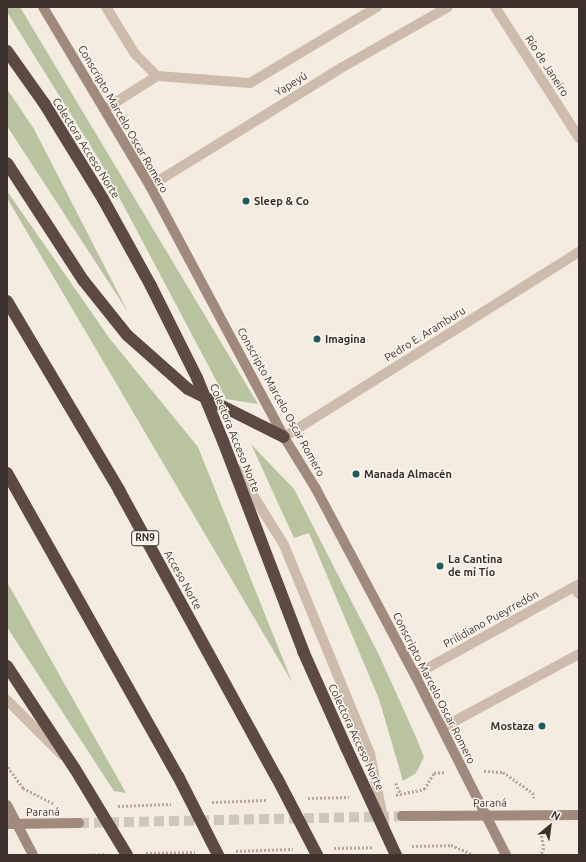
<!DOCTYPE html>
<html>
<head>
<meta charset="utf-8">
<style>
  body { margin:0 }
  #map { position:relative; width:586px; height:862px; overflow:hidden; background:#f4ebe1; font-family:Ubuntu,sans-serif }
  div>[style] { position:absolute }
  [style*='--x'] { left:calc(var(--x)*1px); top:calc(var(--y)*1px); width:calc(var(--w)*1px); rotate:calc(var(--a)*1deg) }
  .green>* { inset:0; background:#b8c4a0 }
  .secondary-tunnel>* { height:10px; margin-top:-5px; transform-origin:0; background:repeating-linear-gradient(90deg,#cfc6bd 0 10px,transparent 0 15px) }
  .path>* { height:2.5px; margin-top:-1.25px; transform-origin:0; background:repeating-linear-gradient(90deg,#b9a596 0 2px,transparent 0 4px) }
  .lane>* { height:10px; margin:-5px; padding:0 5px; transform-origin:5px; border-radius:5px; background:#cdbbac }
  .street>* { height:10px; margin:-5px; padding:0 5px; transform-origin:5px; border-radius:5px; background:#cdbbac }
  .secondary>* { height:10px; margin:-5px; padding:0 5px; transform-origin:5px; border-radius:5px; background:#a18a7d }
  .highway>* { height:12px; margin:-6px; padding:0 6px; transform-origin:6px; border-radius:6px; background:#5c4a42 }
  .lane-bridge>* { height:10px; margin:-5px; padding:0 5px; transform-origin:5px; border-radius:5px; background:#cdbbac }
  .highway-bridge>* { height:12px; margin:-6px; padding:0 6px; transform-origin:6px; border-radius:6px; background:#5c4a42 }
  .dots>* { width:11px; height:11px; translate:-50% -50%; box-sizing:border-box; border:2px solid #fbf5ee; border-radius:50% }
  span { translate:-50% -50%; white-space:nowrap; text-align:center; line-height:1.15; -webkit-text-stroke:3px #fbf5ee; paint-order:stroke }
  .shield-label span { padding:1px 3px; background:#fbf5ee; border:1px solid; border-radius:3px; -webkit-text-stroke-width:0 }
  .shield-label { font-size:10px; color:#3b302b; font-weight:700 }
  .street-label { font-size:11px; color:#3b302b }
  .poi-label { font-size:11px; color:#3b302b; font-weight:700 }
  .left { translate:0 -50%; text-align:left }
  .right { translate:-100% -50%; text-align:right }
  .frame { position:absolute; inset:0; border:8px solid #3b302b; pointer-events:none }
  .north { position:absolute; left:530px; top:806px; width:40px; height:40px; -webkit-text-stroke:3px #fbf5ee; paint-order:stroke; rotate:29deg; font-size:11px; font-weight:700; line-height:16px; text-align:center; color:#3b302b }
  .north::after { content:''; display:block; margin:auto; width:14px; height:18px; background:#3b302b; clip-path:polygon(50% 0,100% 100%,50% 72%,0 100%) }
</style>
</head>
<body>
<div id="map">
  <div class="green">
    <i style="clip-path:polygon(7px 7px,20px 7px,258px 404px,226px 399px,100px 161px,7px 12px)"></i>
    <i style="clip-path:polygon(7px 89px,34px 129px,128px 312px,7px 126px)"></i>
    <i style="clip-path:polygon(7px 191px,110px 339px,198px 447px,292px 682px,7px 198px)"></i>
    <i style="clip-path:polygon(251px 444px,294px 489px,379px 655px,416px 737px,424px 757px,416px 773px,403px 781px,379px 699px,309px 533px,294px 538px)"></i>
    <i style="clip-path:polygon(7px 582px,126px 793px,114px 791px,7px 627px)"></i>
  </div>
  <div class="secondary-tunnel">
    <i style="--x:79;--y:823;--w:323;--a:-1.2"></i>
  </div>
  <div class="path">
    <i style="--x:8;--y:767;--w:26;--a:54"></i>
    <i style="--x:23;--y:788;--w:35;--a:27"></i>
    <i style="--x:484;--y:771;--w:19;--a:3"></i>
    <i style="--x:503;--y:772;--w:37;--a:35"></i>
    <i style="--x:533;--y:793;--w:5;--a:79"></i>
    <i style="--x:396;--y:783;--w:13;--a:67"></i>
    <i style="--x:396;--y:795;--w:29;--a:-12"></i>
    <i style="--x:424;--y:789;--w:19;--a:-58"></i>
    <i style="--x:434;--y:773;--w:11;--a:-5"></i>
    <i style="--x:308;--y:798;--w:41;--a:-1.4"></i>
    <i style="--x:212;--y:802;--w:55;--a:-2.1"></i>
    <i style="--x:118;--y:806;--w:53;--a:-2.2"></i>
    <i style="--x:541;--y:832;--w:16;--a:79"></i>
    <i style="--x:544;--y:848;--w:8;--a:113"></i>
    <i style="--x:412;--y:846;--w:39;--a:-1"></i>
    <i style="--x:451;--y:845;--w:26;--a:23"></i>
    <i style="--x:334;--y:848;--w:39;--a:-1"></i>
    <i style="--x:236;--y:851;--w:57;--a:-2"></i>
    <i style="--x:146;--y:853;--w:49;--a:-1.2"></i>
    <i style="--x:82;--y:855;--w:23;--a:-2"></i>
  </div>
  <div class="lane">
    <i style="--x:106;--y:7;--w:55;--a:58.3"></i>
    <i style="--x:135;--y:54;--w:31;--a:45"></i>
    <i style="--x:105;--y:109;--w:62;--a:-32.4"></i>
    <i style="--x:157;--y:76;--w:93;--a:4.3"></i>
    <i style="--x:250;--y:83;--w:148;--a:-30.9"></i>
    <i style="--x:237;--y:469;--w:89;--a:58.3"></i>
    <i style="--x:284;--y:545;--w:226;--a:67.6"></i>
    <i style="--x:574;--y:587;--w:9;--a:54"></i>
    <i style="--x:7;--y:700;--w:78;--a:45"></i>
    <i style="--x:442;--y:728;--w:156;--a:-28.4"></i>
  </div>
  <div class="street">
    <i style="--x:495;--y:7;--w:156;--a:57.3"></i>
    <i style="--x:150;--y:186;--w:225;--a:-31.7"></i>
    <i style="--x:341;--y:68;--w:123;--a:-29.7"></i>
    <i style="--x:284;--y:437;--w:348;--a:-32.1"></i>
    <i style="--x:415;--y:675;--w:188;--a:-29"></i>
  </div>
  <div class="secondary">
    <i style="--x:43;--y:7;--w:209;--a:59.1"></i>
    <i style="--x:150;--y:186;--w:285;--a:61.9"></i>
    <i style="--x:284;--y:437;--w:61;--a:58.4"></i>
    <i style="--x:316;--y:489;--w:211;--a:62"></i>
    <i style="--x:415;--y:675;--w:202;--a:63.2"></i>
    <i style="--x:7;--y:805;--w:56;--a:62.5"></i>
    <i style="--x:402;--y:816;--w:177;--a:-0.3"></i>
    <i style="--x:7;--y:824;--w:72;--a:-0.8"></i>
  </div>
  <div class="highway">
    <i style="--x:7;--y:51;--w:64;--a:54.6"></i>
    <i style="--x:44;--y:103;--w:113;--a:58.4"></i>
    <i style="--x:103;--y:199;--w:99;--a:61.1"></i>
    <i style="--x:7;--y:163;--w:140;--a:57"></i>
    <i style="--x:83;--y:280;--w:70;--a:51.3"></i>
    <i style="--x:127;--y:335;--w:81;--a:41.5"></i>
    <i style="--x:188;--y:389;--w:107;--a:26.6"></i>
    <i style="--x:7;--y:301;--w:220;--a:59.3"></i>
    <i style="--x:119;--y:490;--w:328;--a:61.3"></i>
    <i style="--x:223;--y:441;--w:225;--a:69.1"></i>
    <i style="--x:303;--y:651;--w:105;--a:65.9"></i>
    <i style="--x:7;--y:473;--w:348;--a:60.6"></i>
    <i style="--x:7;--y:666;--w:123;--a:56.6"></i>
  </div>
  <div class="lane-bridge">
    <i style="--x:370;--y:754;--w:70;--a:78.5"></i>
  </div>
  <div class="highway-bridge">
    <i style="--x:151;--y:286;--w:103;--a:63.4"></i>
    <i style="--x:197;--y:378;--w:68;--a:67.6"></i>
    <i style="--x:346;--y:747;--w:119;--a:65.2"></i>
    <i style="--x:75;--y:769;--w:100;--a:58.8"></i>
    <i style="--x:178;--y:776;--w:89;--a:63.1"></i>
    <i style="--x:277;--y:778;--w:87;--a:62.5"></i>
  </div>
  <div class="dots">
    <i style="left:246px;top:201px;background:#1f5a5e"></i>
    <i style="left:317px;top:339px;background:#1f5a5e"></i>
    <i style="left:356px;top:474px;background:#1f5a5e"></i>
    <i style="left:440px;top:566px;background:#1f5a5e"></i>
    <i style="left:542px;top:726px;background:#1f5a5e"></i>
  </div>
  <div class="shield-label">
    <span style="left:145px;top:538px">RN9</span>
  </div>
  <div class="street-label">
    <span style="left:547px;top:66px;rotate:57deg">Río de Janeiro</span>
    <span style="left:291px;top:84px;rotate:-32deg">Yapeyú</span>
    <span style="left:123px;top:119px;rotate:60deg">Conscripto Marcelo Oscar Romero</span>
    <span style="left:86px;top:148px;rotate:58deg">Colectora Acceso Norte</span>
    <span style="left:425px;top:334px;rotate:-32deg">Pedro E. Aramburu</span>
    <span style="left:281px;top:402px;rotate:61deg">Conscripto Marcelo Oscar Romero</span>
    <span style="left:235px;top:438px;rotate:68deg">Colectora Acceso Norte</span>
    <span style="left:183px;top:580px;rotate:61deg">Acceso Norte</span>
    <span style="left:491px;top:619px;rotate:-29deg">Prilidiano Pueyrredón</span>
    <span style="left:434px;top:688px;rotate:63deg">Conscripto Marcelo Oscar Romero</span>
    <span style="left:356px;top:737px;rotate:65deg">Colectora Acceso Norte</span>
    <span style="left:490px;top:803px;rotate:-1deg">Paraná</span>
    <span style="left:43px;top:812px;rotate:-1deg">Paraná</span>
  </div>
  <div class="poi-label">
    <span class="left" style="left:254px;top:201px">Sleep &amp; Co</span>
    <span class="left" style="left:325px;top:339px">Imagina</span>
    <span class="left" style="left:364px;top:474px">Manada Almacén</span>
    <span class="left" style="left:448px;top:566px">La Cantina<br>de mi Tío</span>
    <span class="right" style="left:534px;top:726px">Mostaza</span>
  </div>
  <div class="frame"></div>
  <div class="north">N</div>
</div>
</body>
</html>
